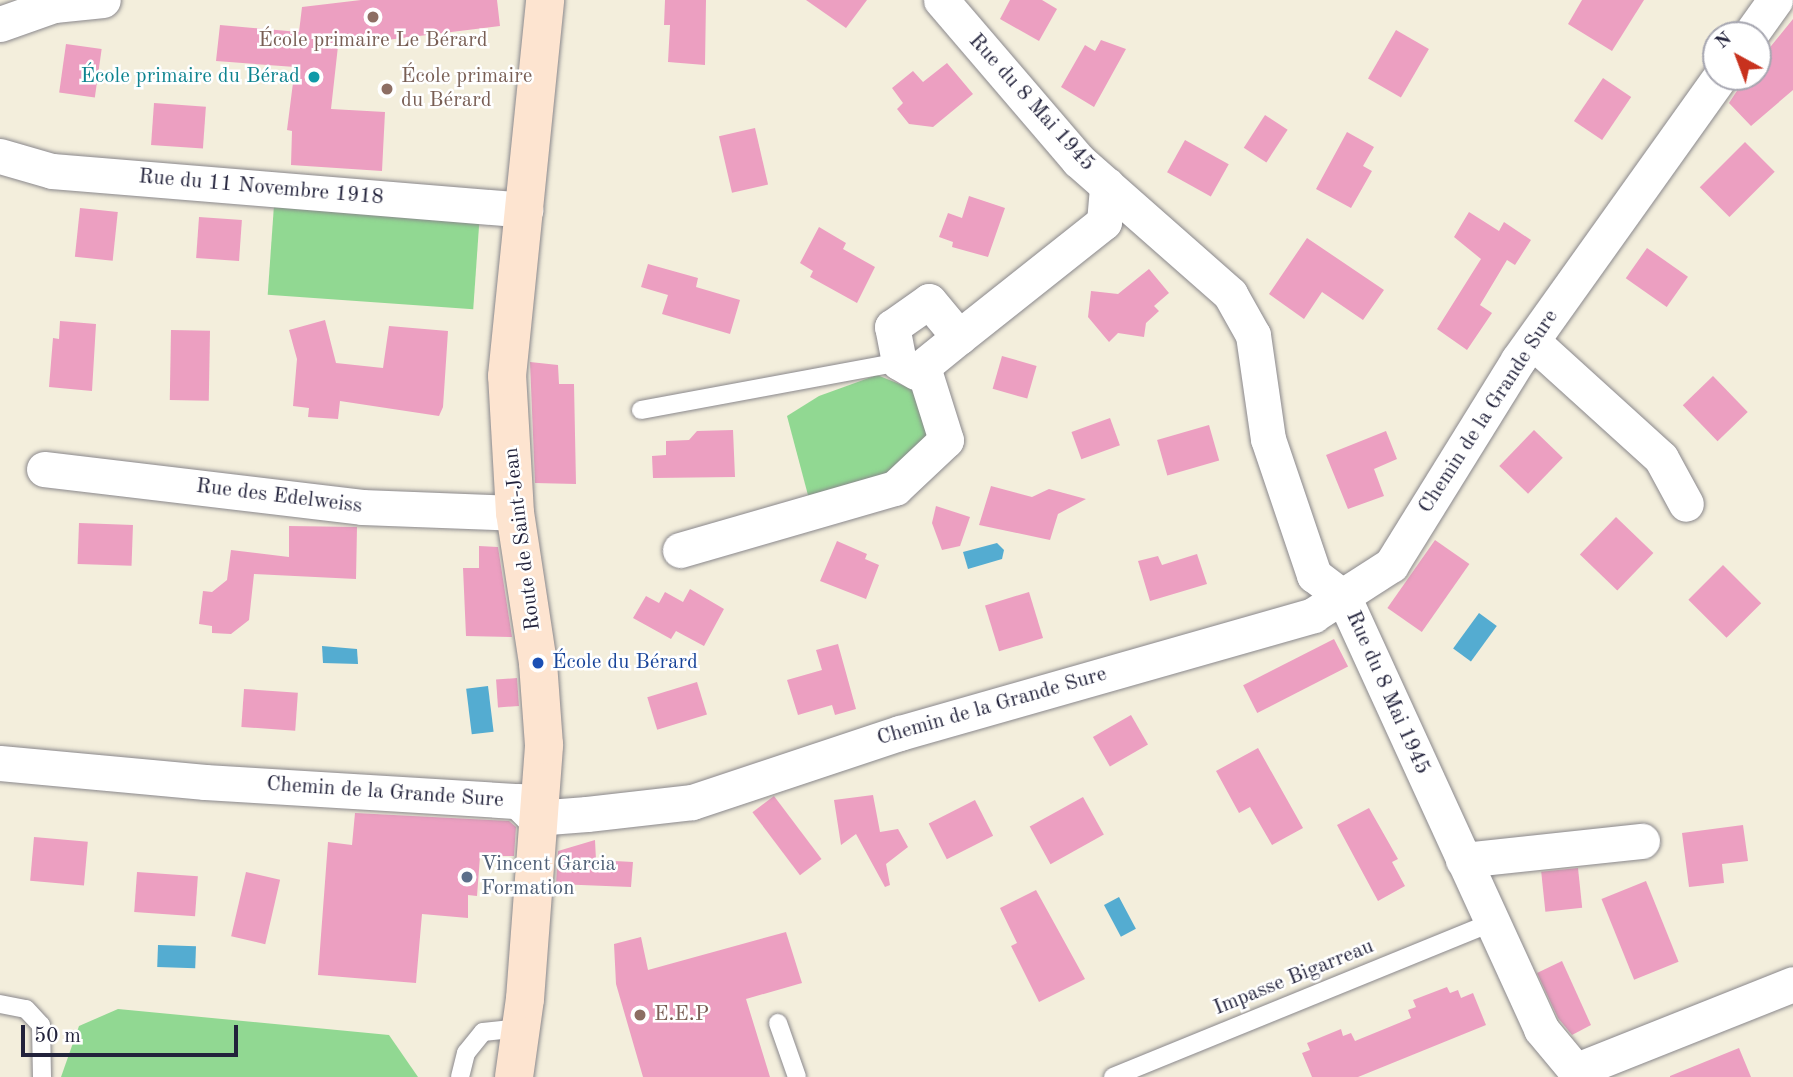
<!DOCTYPE html>
<html>
<head>
<meta charset="utf-8">
<style>
  body { margin:0 }
  #map { position:relative; width:1793px; height:1077px; overflow:hidden; background:#f3eedc; font-family:"Old Standard TT",serif }
  div>[style] { position:absolute }
  [style*='--x'] { left:calc(var(--x)*1px); top:calc(var(--y)*1px); width:calc(var(--w)*1px); rotate:calc(var(--a)*1deg) }
  .green>* { inset:0; background:#91d892; transform-origin:0 0 }
  .water>* { inset:0; background:#54acd1; transform-origin:0 0 }
  .building>* { inset:0; background:#ec9fc1; transform-origin:0 0 }
  .roads { filter:drop-shadow(0 0 2px #8a888c) drop-shadow(0 0 2px #8a888c) }
  .service>* { height:18px; margin:-9px; padding:0 9px; transform-origin:9px; border-radius:9px; background:#fff }
  .minor>* { height:35px; margin:-17.5px; padding:0 17.5px; transform-origin:17.5px; border-radius:17.5px; background:#fff }
  .secondary>* { height:38px; margin:-19px; padding:0 19px; transform-origin:19px; border-radius:19px; background:#fde4d0 }
  .dots>* { width:19px; height:19px; translate:-50% -50%; box-sizing:border-box; border:4px solid #fff; border-radius:50% }
  span { translate:-50% -50%; white-space:nowrap; text-align:center; line-height:1.15; -webkit-text-stroke:5px #fff; paint-order:stroke }
  .education-label { font-size:21px; color:#785e54 }
  .left { translate:0 -50%; text-align:left }
  .culture-label { font-size:21px; color:#0d838f }
  .right { translate:-100% -50%; text-align:right }
  .street-label { font-size:21px; color:#22223b }
  .transit-label { font-size:21px; color:#164399 }
  .service-label { font-size:21px; color:#4e5e75 }
  .north { position:absolute; left:1702px; top:21px; width:70px; height:70px; box-sizing:border-box; background:#fff; border:2px solid #a7a7b1; border-radius:50%; rotate:319deg; font-size:19px; font-weight:700; line-height:28px; text-align:center; color:#22223b }
  .north::after { content:''; display:block; margin:auto; width:24px; height:32px; background:#c8321e; clip-path:polygon(50% 0,100% 100%,50% 72%,0 100%) }
  .scale { position:absolute; left:21px; top:1025px; width:217px; height:32px; box-sizing:border-box; border:4px solid #22223b; border-top:0; padding-left:9px; font-size:21px; line-height:24px; white-space:nowrap; color:#22223b; -webkit-text-stroke:5px #fff; paint-order:stroke }
</style>
</head>
<body>
<div id="map">
  <div class="green">
    <i style="left:274px;top:205px;width:206px;height:90px;rotate:4deg"></i>
    <i style="clip-path:polygon(877px 375px,922px 393px,932px 433px,882px 480px,809px 499px,787px 416px,819px 396px)"></i>
    <i style="clip-path:polygon(118px 1009px,389px 1035px,418px 1077px,61px 1077px,79px 1026px)"></i>
  </div>
  <div class="water">
    <i style="clip-path:polygon(997px 543px,1004px 550px,1002px 559px,968px 569px,963px 552px)"></i>
    <i style="left:1479px;top:613px;width:22px;height:44px;rotate:36deg"></i>
    <i style="clip-path:polygon(322px 646px,357px 649px,358px 664px,323px 663px)"></i>
    <i style="left:488px;top:686px;width:46px;height:22px;rotate:83deg"></i>
    <i style="left:1119px;top:897px;width:36px;height:17px;rotate:62deg"></i>
    <i style="left:158px;top:945px;width:38px;height:22px;rotate:2deg"></i>
  </div>
  <div class="building">
    <i style="clip-path:polygon(361px 0,497px 0,500px 26px,338px 46px,331px 109px,385px 112px,382px 171px,291px 165px,292px 131px,287px 130px,295px 67px,216px 61px,220px 25px,299px 32px,302px 7px)"></i>
    <i style="clip-path:polygon(665px 0,706px 0,705px 65px,668px 62px,670px 25px,664px 25px)"></i>
    <i style="clip-path:polygon(806px 0,867px 0,846px 28px)"></i>
    <i style="clip-path:polygon(1010px 0,1042px 0,1057px 9px,1039px 41px,1000px 19px)"></i>
    <i style="clip-path:polygon(1582px 0,1644px 0,1612px 51px,1568px 24px)"></i>
    <i style="clip-path:polygon(1793px 19px,1793px 90px,1751px 126px,1729px 103px,1746px 77px,1758px 77px,1758px 62px)"></i>
    <i style="left:1396px;top:30px;width:38px;height:56px;rotate:30deg"></i>
    <i style="clip-path:polygon(1101px 40px,1126px 49px,1094px 107px,1061px 87px,1085px 45px,1095px 51px)"></i>
    <i style="left:66px;top:44px;width:36px;height:49px;rotate:8deg"></i>
    <i style="clip-path:polygon(947px 63px,973px 94px,933px 127px,909px 124px,897px 109px,903px 103px,892px 88px,913px 71px,923px 82px)"></i>
    <i style="left:1603px;top:78px;width:34px;height:52px;rotate:34deg"></i>
    <i style="left:154px;top:103px;width:52px;height:42px;rotate:4deg"></i>
    <i style="left:1265px;top:115px;width:27px;height:39px;rotate:33deg"></i>
    <i style="left:755px;top:128px;width:58px;height:37px;rotate:77deg"></i>
    <i style="clip-path:polygon(1347px 132px,1374px 147px,1363px 166px,1372px 171px,1351px 208px,1316px 189px)"></i>
    <i style="left:1185px;top:140px;width:50px;height:37px;rotate:29deg"></i>
    <i style="left:1745px;top:142px;width:42px;height:64px;rotate:45deg"></i>
    <i style="clip-path:polygon(969px 196px,1005px 208px,988px 257px,952px 247px,953px 242px,939px 237px,948px 213px,962px 218px)"></i>
    <i style="left:80px;top:208px;width:38px;height:49px;rotate:6deg"></i>
    <i style="clip-path:polygon(1469px 212px,1499px 231px,1504px 222px,1531px 240px,1515px 265px,1507px 260px,1480px 305px,1492px 313px,1467px 350px,1437px 329px,1481px 259px,1454px 237px)"></i>
    <i style="left:199px;top:217px;width:43px;height:41px;rotate:4deg"></i>
    <i style="clip-path:polygon(819px 227px,846px 243px,843px 249px,875px 267px,857px 303px,810px 277px,813px 271px,800px 263px)"></i>
    <i style="clip-path:polygon(1307px 238px,1384px 290px,1363px 320px,1322px 292px,1304px 319px,1269px 294px)"></i>
    <i style="left:1647px;top:248px;width:50px;height:37px;rotate:35deg"></i>
    <i style="clip-path:polygon(648px 264px,698px 278px,696px 287px,740px 300px,730px 334px,662px 314px,668px 295px,641px 287px)"></i>
    <i style="clip-path:polygon(1149px 269px,1169px 293px,1154px 306px,1159px 311px,1146px 323px,1144px 337px,1118px 333px,1109px 342px,1088px 317px,1091px 291px,1118px 294px)"></i>
    <i style="clip-path:polygon(325px 320px,336px 363px,383px 368px,389px 326px,448px 331px,443px 407px,439px 416px,340px 401px,338px 419px,308px 417px,309px 408px,293px 406px,297px 359px,289px 330px)"></i>
    <i style="clip-path:polygon(60px 321px,96px 324px,92px 391px,49px 387px,53px 338px,59px 339px)"></i>
    <i style="left:171px;top:330px;width:39px;height:70px;rotate:1deg"></i>
    <i style="left:1002px;top:356px;width:36px;height:34px;rotate:16deg"></i>
    <i style="clip-path:polygon(530px 362px,558px 365px,559px 384px,574px 384px,576px 484px,535px 483px)"></i>
    <i style="left:1713px;top:376px;width:50px;height:42px;rotate:46deg"></i>
    <i style="left:1110px;top:418px;width:29px;height:41px;rotate:70deg"></i>
    <i style="left:1209px;top:425px;width:37px;height:54px;rotate:74deg"></i>
    <i style="clip-path:polygon(733px 430px,735px 477px,653px 478px,652px 456px,666px 455px,666px 441px,689px 440px,697px 431px)"></i>
    <i style="left:1534px;top:430px;width:40px;height:50px;rotate:44deg"></i>
    <i style="clip-path:polygon(1386px 431px,1397px 459px,1374px 469px,1384px 496px,1348px 509px,1326px 455px)"></i>
    <i style="clip-path:polygon(991px 486px,1032px 497px,1049px 489px,1086px 499px,1058px 514px,1050px 540px,979px 525px)"></i>
    <i style="clip-path:polygon(936px 506px,970px 517px,960px 546px,942px 550px,932px 523px)"></i>
    <i style="left:1616px;top:517px;width:52px;height:52px;rotate:44deg"></i>
    <i style="left:79px;top:523px;width:54px;height:41px;rotate:2deg"></i>
    <i style="clip-path:polygon(289px 526px,357px 527px,356px 579px,254px 574px,249px 620px,231px 634px,212px 633px,212px 626px,199px 624px,203px 591px,212px 592px,227px 580px,231px 550px,289px 557px)"></i>
    <i style="left:1435px;top:540px;width:42px;height:83px;rotate:35deg"></i>
    <i style="clip-path:polygon(837px 541px,867px 554px,865px 559px,879px 565px,866px 599px,820px 581px)"></i>
    <i style="clip-path:polygon(479px 546px,498px 547px,512px 637px,466px 636px,463px 568px,479px 568px)"></i>
    <i style="clip-path:polygon(1197px 554px,1207px 584px,1150px 601px,1138px 561px,1158px 556px,1162px 565px)"></i>
    <i style="left:1723px;top:565px;width:54px;height:49px;rotate:45deg"></i>
    <i style="clip-path:polygon(690px 589px,724px 609px,704px 646px,676px 631px,671px 639px,633px 618px,646px 596px,659px 603px,665px 592px,683px 602px)"></i>
    <i style="left:1029px;top:592px;width:48px;height:46px;rotate:73deg"></i>
    <i style="left:1334px;top:639px;width:31px;height:102px;rotate:63deg"></i>
    <i style="clip-path:polygon(838px 644px,856px 709px,835px 715px,832px 705px,798px 715px,787px 680px,822px 670px,816px 650px)"></i>
    <i style="left:517px;top:678px;width:28px;height:21px;rotate:86deg"></i>
    <i style="left:697px;top:682px;width:34px;height:52px;rotate:73deg"></i>
    <i style="left:244px;top:689px;width:54px;height:38px;rotate:4deg"></i>
    <i style="left:1131px;top:715px;width:34px;height:44px;rotate:60deg"></i>
    <i style="clip-path:polygon(1258px 748px,1303px 828px,1272px 845px,1250px 807px,1239px 813px,1216px 771px)"></i>
    <i style="clip-path:polygon(873px 795px,880px 832px,898px 829px,908px 847px,886px 864px,890px 885px,885px 887px,856px 834px,841px 845px,834px 800px)"></i>
    <i style="left:774px;top:796px;width:79px;height:27px;rotate:53deg"></i>
    <i style="left:1083px;top:797px;width:43px;height:61px;rotate:61deg"></i>
    <i style="left:975px;top:800px;width:40px;height:52px;rotate:63deg"></i>
    <i style="clip-path:polygon(1369px 808px,1398px 859px,1392px 862px,1405px 886px,1378px 901px,1337px 825px)"></i>
    <i style="clip-path:polygon(355px 813px,509px 821px,516px 827px,514px 856px,480px 856px,477px 896px,468px 895px,468px 918px,422px 914px,416px 983px,318px 975px,328px 842px,352px 845px)"></i>
    <i style="clip-path:polygon(1743px 825px,1748px 861px,1722px 864px,1724px 883px,1689px 887px,1682px 833px)"></i>
    <i style="left:34px;top:837px;width:54px;height:44px;rotate:5deg"></i>
    <i style="clip-path:polygon(595px 840px,596px 860px,633px 862px,631px 887px,556px 884px,558px 851px)"></i>
    <i style="left:1578px;top:868px;width:40px;height:37px;rotate:84deg"></i>
    <i style="left:137px;top:872px;width:61px;height:40px;rotate:4deg"></i>
    <i style="left:246px;top:872px;width:35px;height:66px;rotate:13deg"></i>
    <i style="left:1646px;top:881px;width:87px;height:48px;rotate:68deg"></i>
    <i style="clip-path:polygon(1036px 890px,1085px 979px,1039px 1002px,1011px 946px,1017px 943px,1000px 908px)"></i>
    <i style="clip-path:polygon(786px 932px,802px 983px,746px 999px,770px 1077px,643px 1077px,616px 984px,614px 944px,641px 937px,648px 970px)"></i>
    <i style="clip-path:polygon(1562px 961px,1591px 1025px,1572px 1035px,1558px 1018px,1537px 973px)"></i>
    <i style="clip-path:polygon(1447px 987px,1450px 993px,1458px 990px,1461px 998px,1473px 993px,1486px 1025px,1358px 1077px,1312px 1077px,1302px 1053px,1310px 1050px,1307px 1043px,1341px 1029px,1343px 1036px,1351px 1033px,1355px 1041px,1399px 1023px,1411px 1018px,1408px 1010px,1416px 1007px,1413px 1000px)"></i>
    <i style="clip-path:polygon(1739px 1048px,1751px 1077px,1670px 1077px,1670px 1076px)"></i>
  </div>
  <div class="roads">
    <div class="service">
      <i style="--x:641;--y:410;--w:262;--a:-10.5"></i>
      <i style="--x:0;--y:1004;--w:26;--a:11"></i>
      <i style="--x:26;--y:1009;--w:22;--a:47"></i>
      <i style="--x:41;--y:1025;--w:52;--a:88.9"></i>
      <i style="--x:778;--y:1023;--w:57;--a:70.6"></i>
      <i style="--x:460;--y:1077;--w:25;--a:-76"></i>
      <i style="--x:466;--y:1053;--w:27;--a:-51"></i>
      <i style="--x:483;--y:1032;--w:38;--a:-6"></i>
      <i style="--x:1113;--y:1077;--w:409;--a:-22.2"></i>
    </div>
    <div class="minor">
      <i style="--x:941;--y:0;--w:211;--a:49.4"></i>
      <i style="--x:1078;--y:160;--w:203;--a:41.4"></i>
      <i style="--x:1230;--y:294;--w:47;--a:60.7"></i>
      <i style="--x:1253;--y:335;--w:105;--a:81.8"></i>
      <i style="--x:1268;--y:439;--w:144;--a:71.3"></i>
      <i style="--x:1314;--y:575;--w:38;--a:37"></i>
      <i style="--x:1344;--y:598;--w:474;--a:65.4"></i>
      <i style="--x:1541;--y:1029;--w:62;--a:50.2"></i>
      <i style="--x:0;--y:24;--w:57;--a:-19.4"></i>
      <i style="--x:54;--y:5;--w:49;--a:-5.8"></i>
      <i style="--x:1750;--y:35;--w:43;--a:-54.5"></i>
      <i style="--x:0;--y:156;--w:54;--a:16.1"></i>
      <i style="--x:52;--y:171;--w:475;--a:4.7"></i>
      <i style="--x:959;--y:337;--w:55;--a:140.9"></i>
      <i style="--x:916;--y:372;--w:20;--a:-150"></i>
      <i style="--x:899;--y:362;--w:36;--a:-101"></i>
      <i style="--x:892;--y:327;--w:45;--a:-35.1"></i>
      <i style="--x:929;--y:301;--w:47;--a:50.2"></i>
      <i style="--x:959;--y:337;--w:185;--a:-38.4"></i>
      <i style="--x:1104;--y:222;--w:37;--a:-85"></i>
      <i style="--x:1532;--y:341;--w:174;--a:42.2"></i>
      <i style="--x:1661;--y:458;--w:52;--a:61.5"></i>
      <i style="--x:44;--y:469;--w:320;--a:6.8"></i>
      <i style="--x:362;--y:507;--w:153;--a:2.2"></i>
      <i style="--x:680;--y:550;--w:224;--a:-16.1"></i>
      <i style="--x:895;--y:488;--w:70;--a:-43.3"></i>
      <i style="--x:946;--y:440;--w:77;--a:-107.5"></i>
      <i style="--x:0;--y:763;--w:206;--a:5.3"></i>
      <i style="--x:205;--y:782;--w:314;--a:3.5"></i>
      <i style="--x:518;--y:801;--w:24;--a:45"></i>
      <i style="--x:535;--y:818;--w:52;--a:-4.4"></i>
      <i style="--x:587;--y:814;--w:106;--a:-6.5"></i>
      <i style="--x:692;--y:802;--w:219;--a:-18.4"></i>
      <i style="--x:900;--y:733;--w:430;--a:-15.9"></i>
      <i style="--x:1313;--y:615;--w:93;--a:-32.7"></i>
      <i style="--x:1391;--y:565;--w:241;--a:-58.2"></i>
      <i style="--x:1518;--y:360;--w:348;--a:-54.5"></i>
      <i style="--x:1463;--y:860;--w:180;--a:-6.1"></i>
      <i style="--x:1577;--y:1070;--w:232;--a:-21.7"></i>
    </div>
    <div class="secondary">
      <i style="--x:514;--y:1077;--w:79;--a:-82"></i>
      <i style="--x:525;--y:999;--w:255;--a:-85.7"></i>
      <i style="--x:544;--y:745;--w:82;--a:-94.2"></i>
      <i style="--x:538;--y:663;--w:152;--a:-98.7"></i>
      <i style="--x:515;--y:513;--w:137;--a:-93.3"></i>
      <i style="--x:507;--y:376;--w:378;--a:-84.2"></i>
    </div>
  </div>
  <div class="dots">
    <i style="left:373px;top:17px;background:#8d6e63"></i>
    <i style="left:314px;top:77px;background:#0f9aa8"></i>
    <i style="left:387px;top:89px;background:#8d6e63"></i>
    <i style="left:538px;top:663px;background:#1a4fb4"></i>
    <i style="left:467px;top:877px;background:#5c6f8a"></i>
    <i style="left:640px;top:1015px;background:#8d6e63"></i>
  </div>
  <div class="education-label">
    <span style="left:373px;top:41px">École primaire Le Bérard</span>
    <span class="left" style="left:401px;top:89px">École primaire<br>du Bérard</span>
    <span class="left" style="left:654px;top:1015px">E.E.P</span>
  </div>
  <div class="culture-label">
    <span class="right" style="left:300px;top:77px">École primaire du Bérad</span>
  </div>
  <div class="street-label">
    <span style="left:1031px;top:103px;rotate:48deg">Rue du 8 Mai 1945</span>
    <span style="left:261px;top:188px;rotate:5deg">Rue du 11 Novembre 1918</span>
    <span style="left:1489px;top:412px;rotate:-57deg">Chemin de la Grande Sure</span>
    <span style="left:279px;top:497px;rotate:7deg">Rue des Edelweiss</span>
    <span style="left:523px;top:539px;rotate:-97deg">Route de Saint-Jean</span>
    <span style="left:1387px;top:693px;rotate:66deg">Rue du 8 Mai 1945</span>
    <span style="left:992px;top:707px;rotate:-16deg">Chemin de la Grande Sure</span>
    <span style="left:385px;top:793px;rotate:4deg">Chemin de la Grande Sure</span>
    <span style="left:1294px;top:978px;rotate:-22deg">Impasse Bigarreau</span>
  </div>
  <div class="transit-label">
    <span class="left" style="left:552px;top:663px">École du Bérard</span>
  </div>
  <div class="service-label">
    <span class="left" style="left:481px;top:877px">Vincent Garcia<br>Formation</span>
  </div>
  <div class="north">N</div>
  <div class="scale">50 m</div>
</div>
</body>
</html>
